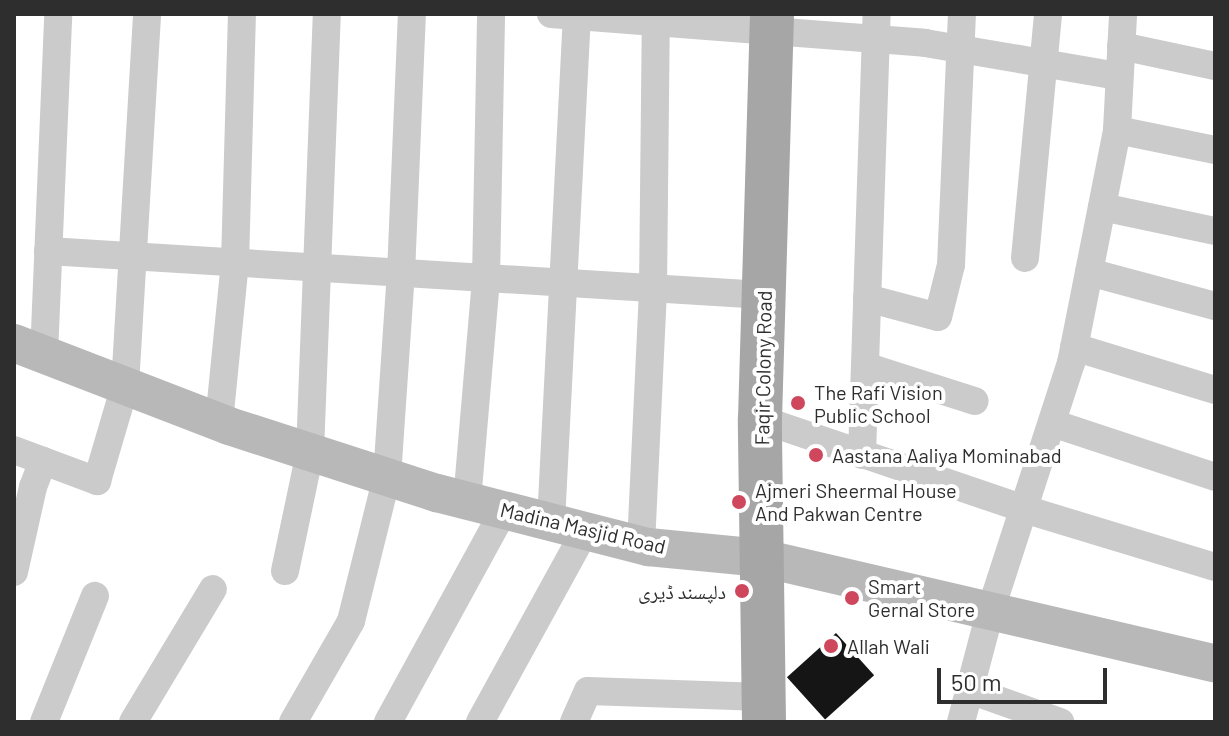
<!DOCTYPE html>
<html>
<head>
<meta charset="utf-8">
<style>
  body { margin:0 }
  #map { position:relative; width:1229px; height:736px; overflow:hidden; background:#fff; font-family:Barlow,"Noto Naskh Arabic",sans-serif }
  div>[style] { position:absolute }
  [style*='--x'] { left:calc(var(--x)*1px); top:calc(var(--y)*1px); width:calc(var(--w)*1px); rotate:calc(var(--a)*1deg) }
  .building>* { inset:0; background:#151515; transform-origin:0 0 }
  .street>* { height:28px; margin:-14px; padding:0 14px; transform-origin:14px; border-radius:14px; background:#cbcbcb }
  .secondary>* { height:38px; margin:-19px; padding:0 19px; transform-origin:19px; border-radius:19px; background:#b8b8b8 }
  .primary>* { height:44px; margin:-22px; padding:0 22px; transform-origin:22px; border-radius:22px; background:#a6a6a6 }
  .dots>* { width:22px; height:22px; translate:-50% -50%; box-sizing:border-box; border:4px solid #fff; border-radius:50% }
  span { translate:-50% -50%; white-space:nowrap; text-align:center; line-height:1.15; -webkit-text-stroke:8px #fff; paint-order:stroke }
  .street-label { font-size:20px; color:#2e2e2e }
  .poi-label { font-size:20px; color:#2e2e2e }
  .left { translate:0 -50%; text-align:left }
  .right { translate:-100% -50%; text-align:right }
  .frame { position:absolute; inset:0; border:16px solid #2e2e2e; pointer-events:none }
  .scale { position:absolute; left:937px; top:668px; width:170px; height:36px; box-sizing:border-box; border:4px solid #2e2e2e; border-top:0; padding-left:10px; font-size:24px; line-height:28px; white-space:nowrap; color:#2e2e2e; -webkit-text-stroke:6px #fff; paint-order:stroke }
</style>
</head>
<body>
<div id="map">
  <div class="building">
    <i style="left:836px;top:633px;width:57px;height:66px;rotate:48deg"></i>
  </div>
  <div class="street">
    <i style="--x:551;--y:14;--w:375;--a:4.4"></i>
    <i style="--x:925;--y:43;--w:197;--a:9.7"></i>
    <i style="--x:1121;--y:46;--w:96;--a:12"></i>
    <i style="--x:1117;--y:130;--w:100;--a:11.5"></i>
    <i style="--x:1102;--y:207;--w:116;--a:12"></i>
    <i style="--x:48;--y:251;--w:717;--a:3.52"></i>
    <i style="--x:1025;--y:258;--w:245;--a:-84.6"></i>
    <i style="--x:1089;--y:272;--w:131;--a:15.1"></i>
    <i style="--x:867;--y:298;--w:73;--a:15"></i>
    <i style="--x:938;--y:317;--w:54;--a:-76"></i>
    <i style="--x:951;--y:265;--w:251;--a:-87.5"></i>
    <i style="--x:1074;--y:347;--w:147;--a:17"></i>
    <i style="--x:44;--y:355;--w:341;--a:-87.6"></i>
    <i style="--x:865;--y:366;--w:115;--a:17.7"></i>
    <i style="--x:760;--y:419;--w:279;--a:18.8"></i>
    <i style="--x:1024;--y:509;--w:200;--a:16.9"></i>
    <i style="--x:219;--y:422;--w:160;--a:-84.3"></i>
    <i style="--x:235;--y:263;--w:249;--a:-88.4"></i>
    <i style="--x:1052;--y:423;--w:172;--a:18.3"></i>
    <i style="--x:14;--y:450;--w:89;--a:20.5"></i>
    <i style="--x:97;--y:481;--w:99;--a:-73.6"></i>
    <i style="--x:125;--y:386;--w:373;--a:-86.6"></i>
    <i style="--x:862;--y:455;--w:441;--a:-88.1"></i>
    <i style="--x:467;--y:501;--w:223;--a:-85.1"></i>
    <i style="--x:486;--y:279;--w:265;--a:-88.9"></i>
    <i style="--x:551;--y:522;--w:509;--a:-87.07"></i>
    <i style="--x:641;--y:545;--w:255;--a:-87.3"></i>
    <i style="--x:653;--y:290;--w:276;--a:-89.4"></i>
    <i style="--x:285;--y:571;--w:122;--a:-78.1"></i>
    <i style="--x:310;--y:452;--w:438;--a:-87.8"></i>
    <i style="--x:14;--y:572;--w:87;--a:-77.4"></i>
    <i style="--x:33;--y:487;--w:28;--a:-69"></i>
    <i style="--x:970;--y:690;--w:96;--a:19.6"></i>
    <i style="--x:44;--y:722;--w:136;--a:-68"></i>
    <i style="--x:133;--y:722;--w:155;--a:-59"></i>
    <i style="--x:293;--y:722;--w:116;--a:-60.1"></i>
    <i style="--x:351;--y:621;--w:148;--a:-76"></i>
    <i style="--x:387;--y:477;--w:203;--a:-86.1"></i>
    <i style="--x:401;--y:274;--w:260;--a:-87.6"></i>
    <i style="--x:388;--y:722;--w:242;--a:-61.3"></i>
    <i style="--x:480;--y:722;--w:218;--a:-61.2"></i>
    <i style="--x:574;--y:722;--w:34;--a:-66"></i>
    <i style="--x:588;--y:691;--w:175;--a:2"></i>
    <i style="--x:961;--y:722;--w:114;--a:-75.2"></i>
    <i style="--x:990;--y:612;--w:262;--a:-72"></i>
    <i style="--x:1071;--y:363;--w:237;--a:-78.8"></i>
    <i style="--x:1117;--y:130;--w:116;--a:-87"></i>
  </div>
  <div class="secondary">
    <i style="--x:14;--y:343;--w:230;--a:21.1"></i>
    <i style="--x:229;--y:426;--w:219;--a:17.9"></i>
    <i style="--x:437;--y:493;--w:218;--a:14.4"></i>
    <i style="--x:648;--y:547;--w:115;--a:5.5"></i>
    <i style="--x:762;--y:558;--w:465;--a:13.1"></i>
  </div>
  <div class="primary">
    <i style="--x:764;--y:722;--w:303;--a:-90.8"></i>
    <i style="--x:760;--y:419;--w:405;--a:-88.3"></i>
  </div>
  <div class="dots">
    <i style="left:798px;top:403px;background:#ce475d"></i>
    <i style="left:816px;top:455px;background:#ce475d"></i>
    <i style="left:739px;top:502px;background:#ce475d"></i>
    <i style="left:742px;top:591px;background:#ce475d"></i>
    <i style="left:852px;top:598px;background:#ce475d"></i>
    <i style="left:831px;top:646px;background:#ce475d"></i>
  </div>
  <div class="street-label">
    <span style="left:763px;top:368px;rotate:-89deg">Faqir Colony Road</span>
    <span style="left:583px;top:528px;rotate:13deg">Madina Masjid Road</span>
  </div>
  <div class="poi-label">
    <span class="left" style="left:814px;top:404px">The Rafi Vision<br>Public School</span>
    <span class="left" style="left:832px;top:455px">Aastana Aaliya Mominabad</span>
    <span class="left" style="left:755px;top:502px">Ajmeri Sheermal House<br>And Pakwan Centre</span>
    <span class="left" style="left:868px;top:598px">Smart<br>Gernal Store</span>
    <span class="right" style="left:726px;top:591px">دلپسند ڈیری</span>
    <span class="left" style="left:847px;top:646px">Allah Wali</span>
  </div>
  <div class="frame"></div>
  <div class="scale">50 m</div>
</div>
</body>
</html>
